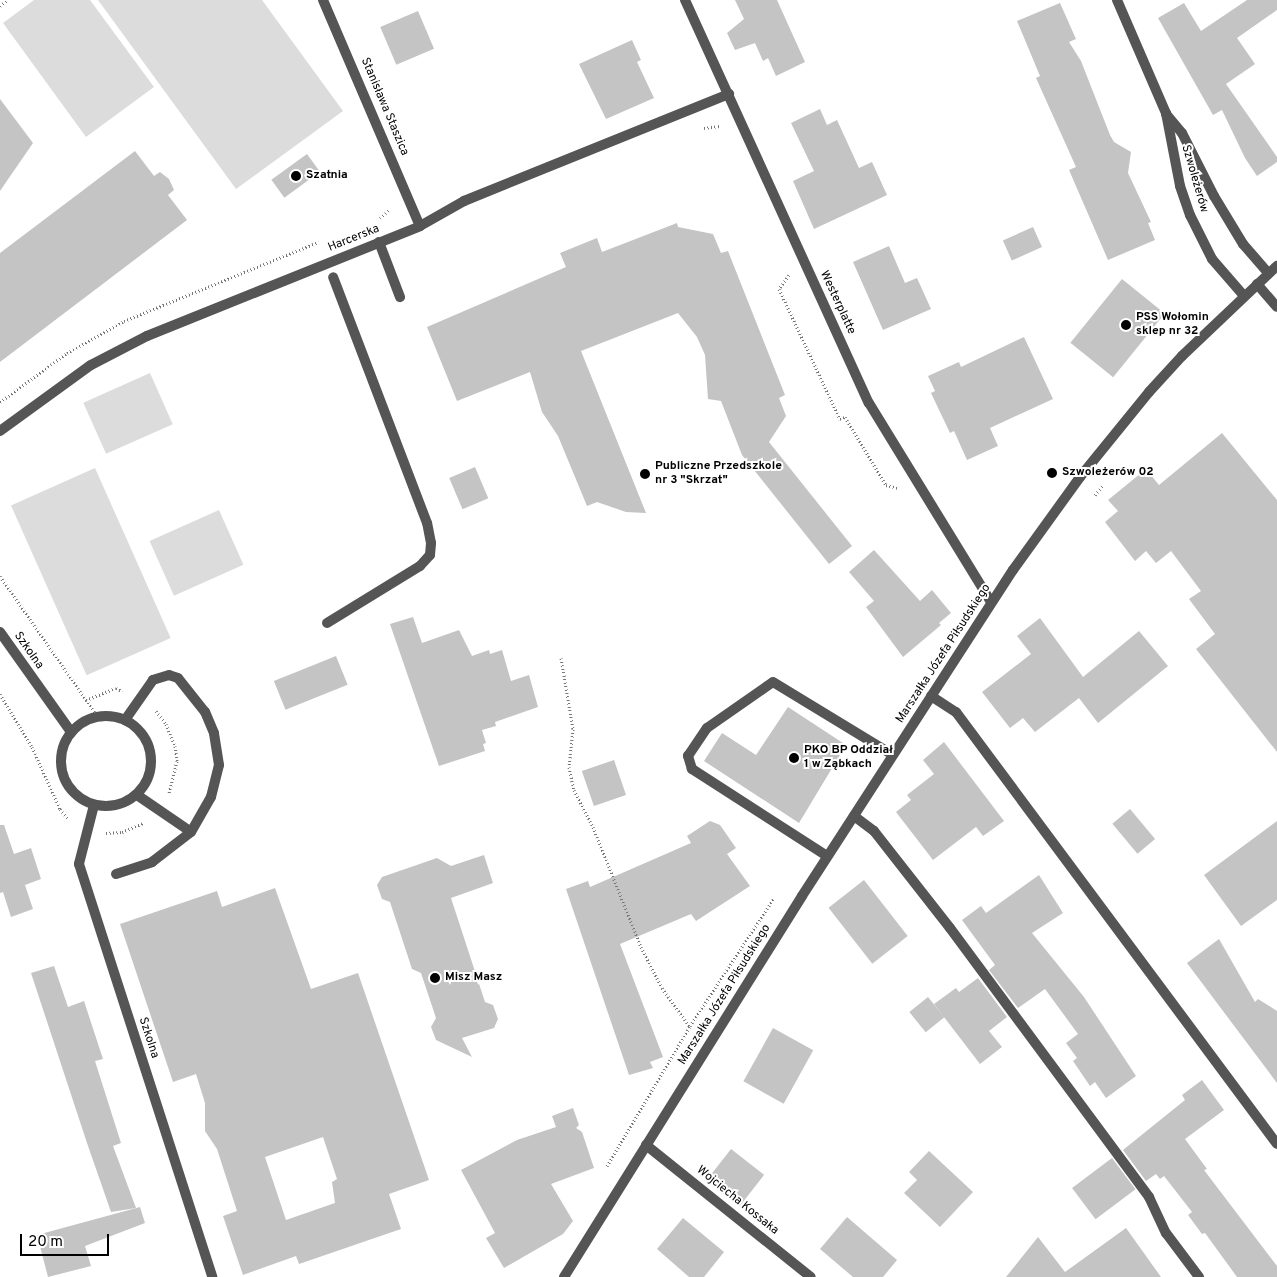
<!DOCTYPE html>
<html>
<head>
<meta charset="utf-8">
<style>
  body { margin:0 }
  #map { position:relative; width:1277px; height:1277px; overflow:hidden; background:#fff; font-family:Overpass,sans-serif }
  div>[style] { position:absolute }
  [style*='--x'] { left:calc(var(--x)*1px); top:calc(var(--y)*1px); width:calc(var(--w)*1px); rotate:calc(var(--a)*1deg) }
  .green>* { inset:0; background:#dcdcdc; transform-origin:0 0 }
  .building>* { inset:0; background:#c4c4c4; transform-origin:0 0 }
  .path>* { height:3px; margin-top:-1.5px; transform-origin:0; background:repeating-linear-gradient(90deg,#777 0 1px,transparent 0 3.5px) }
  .service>* { height:10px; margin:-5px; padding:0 5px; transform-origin:5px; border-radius:5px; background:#555 }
  .minor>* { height:10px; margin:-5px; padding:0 5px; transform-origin:5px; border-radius:5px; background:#555 }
  .minor>.ring { margin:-5px; padding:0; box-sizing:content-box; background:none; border:10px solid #555; border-radius:50% }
  .tertiary>* { height:10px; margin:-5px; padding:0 5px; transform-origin:5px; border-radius:5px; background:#555 }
  .dots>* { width:14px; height:14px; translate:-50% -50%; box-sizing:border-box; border:2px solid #fff; border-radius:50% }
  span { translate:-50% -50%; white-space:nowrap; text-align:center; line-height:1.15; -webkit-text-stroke:4px #fff; paint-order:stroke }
  .street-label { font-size:12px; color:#000 }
  .poi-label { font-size:12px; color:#000; font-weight:700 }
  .left { translate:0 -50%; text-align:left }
  .scale { position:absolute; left:20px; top:1234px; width:89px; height:22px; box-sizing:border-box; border:2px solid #000; border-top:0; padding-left:6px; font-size:15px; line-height:18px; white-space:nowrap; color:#000; -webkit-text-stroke:4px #fff; paint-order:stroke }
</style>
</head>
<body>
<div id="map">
  <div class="green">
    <i style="clip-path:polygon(34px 0,90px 0,154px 87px,86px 137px,3px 23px)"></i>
    <i style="clip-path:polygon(98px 0,262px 0,343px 111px,236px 189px)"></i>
    <i style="left:150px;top:373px;width:56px;height:73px;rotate:66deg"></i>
    <i style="left:95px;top:468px;width:186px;height:92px;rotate:66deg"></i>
    <i style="left:219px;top:510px;width:60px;height:76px;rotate:66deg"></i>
  </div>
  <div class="building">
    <i style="clip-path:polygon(735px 0,777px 0,805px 62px,776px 76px,768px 58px,763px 61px,755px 43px,735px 50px,727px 33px,744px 19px)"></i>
    <i style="clip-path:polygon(1247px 0,1277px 0,1277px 10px,1237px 38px,1255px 64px,1226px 84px,1277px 157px,1277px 162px,1257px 176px,1245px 158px,1222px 110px,1213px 115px,1158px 18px,1184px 3px,1201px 31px)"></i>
    <i style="clip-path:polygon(1060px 3px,1076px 39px,1069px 42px,1081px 61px,1110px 135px,1114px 142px,1131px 152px,1128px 173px,1151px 222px,1148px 223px,1155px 240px,1108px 260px,1069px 170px,1076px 167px,1036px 78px,1040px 76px,1017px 21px)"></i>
    <i style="left:418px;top:11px;width:41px;height:41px;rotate:67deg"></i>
    <i style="clip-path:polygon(632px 40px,641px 60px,637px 62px,654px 98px,606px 119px,579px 64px)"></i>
    <i style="clip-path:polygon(0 99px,33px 143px,0 191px)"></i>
    <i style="clip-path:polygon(820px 109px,827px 125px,837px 120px,859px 168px,872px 162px,887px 195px,814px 229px,793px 181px,814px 171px,791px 123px)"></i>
    <i style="clip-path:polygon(135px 151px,154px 176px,160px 172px,169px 179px,174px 190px,168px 195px,187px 220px,0 362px,0 253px)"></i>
    <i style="left:307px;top:154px;width:22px;height:44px;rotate:54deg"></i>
    <i style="clip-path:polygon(677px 223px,678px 227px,713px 234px,721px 253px,728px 251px,785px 395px,779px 398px,786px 416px,769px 442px,852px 546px,829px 564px,742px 455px,721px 401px,708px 399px,705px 355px,697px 337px,678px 313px,581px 351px,646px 513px,626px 512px,597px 502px,587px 506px,558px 436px,542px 412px,530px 372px,457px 401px,427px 327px,566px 267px,560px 253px,597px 238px,602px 252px)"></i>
    <i style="left:1033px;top:227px;width:22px;height:33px;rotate:66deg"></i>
    <i style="clip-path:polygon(889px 246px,905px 283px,917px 278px,931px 309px,883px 330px,853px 262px)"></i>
    <i style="left:1122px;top:279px;width:55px;height:82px;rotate:39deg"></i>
    <i style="clip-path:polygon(1024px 337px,1053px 399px,990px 428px,998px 446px,967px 460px,954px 431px,950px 433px,931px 393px,935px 391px,928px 376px,959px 362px,961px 367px)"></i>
    <i style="clip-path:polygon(1222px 433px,1277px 500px,1277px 752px,1196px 649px,1215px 634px,1189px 599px,1201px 591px,1171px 551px,1156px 563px,1146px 551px,1135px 561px,1105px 522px,1118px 511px,1108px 500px,1146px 469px,1159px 485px)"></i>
    <i style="left:475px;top:467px;width:34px;height:28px;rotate:67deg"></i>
    <i style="clip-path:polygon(874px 550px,920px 601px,932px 590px,951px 613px,939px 623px,941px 625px,903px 657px,866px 607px,874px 601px,849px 572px)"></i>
    <i style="clip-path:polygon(413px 617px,422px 643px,459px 630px,472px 656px,489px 650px,490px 654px,502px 650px,511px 681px,529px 675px,538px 707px,495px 722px,496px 726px,482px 730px,486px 743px,483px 744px,485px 751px,439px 766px,390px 624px)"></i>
    <i style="clip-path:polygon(1040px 618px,1083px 677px,1139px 631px,1168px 666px,1098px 723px,1079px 698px,1035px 732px,1023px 718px,1010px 728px,982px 692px,1031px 654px,1017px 636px)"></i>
    <i style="left:336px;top:656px;width:31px;height:67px;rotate:68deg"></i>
    <i style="clip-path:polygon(788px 707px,846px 745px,799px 823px,704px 761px,722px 733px,756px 755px)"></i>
    <i style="clip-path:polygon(944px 742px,1004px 821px,983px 836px,976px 827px,933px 860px,896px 812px,911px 800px,907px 795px,934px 774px,923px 760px)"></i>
    <i style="left:614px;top:760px;width:37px;height:34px;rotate:71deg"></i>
    <i style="left:1130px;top:809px;width:39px;height:23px;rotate:50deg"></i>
    <i style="clip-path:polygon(710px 821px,720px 825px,736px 848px,727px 854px,750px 886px,696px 921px,691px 914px,620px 944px,663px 1057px,650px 1062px,653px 1068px,629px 1075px,566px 889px,588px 881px,590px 887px,691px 843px,687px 836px)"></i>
    <i style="clip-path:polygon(1277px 821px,1277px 900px,1241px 926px,1204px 875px)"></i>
    <i style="clip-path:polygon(0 825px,4px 825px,14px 854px,31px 848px,41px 879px,25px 885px,33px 909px,11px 917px,3px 892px,0 893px)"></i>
    <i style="clip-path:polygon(484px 855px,493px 883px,451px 898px,485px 1002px,493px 1005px,498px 1019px,494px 1028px,462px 1038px,472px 1057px,436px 1040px,431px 1027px,436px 1018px,421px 973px,412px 969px,390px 902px,382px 899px,377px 885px,382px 877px,437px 858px,451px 866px)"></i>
    <i style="clip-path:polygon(1039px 875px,1063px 913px,1032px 933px,1084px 997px,1136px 1076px,1106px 1098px,1095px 1082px,1090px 1086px,1073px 1061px,1077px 1058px,1066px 1043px,1078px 1034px,1045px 989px,1018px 1008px,989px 970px,995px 965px,962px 920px,981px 906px,986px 913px)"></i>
    <i style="left:864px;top:880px;width:71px;height:45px;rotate:52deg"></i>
    <i style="clip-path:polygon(evenodd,275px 888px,311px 989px,358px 973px,429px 1180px,389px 1194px,401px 1229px,299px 1264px,296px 1256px,243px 1275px,223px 1216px,237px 1211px,217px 1149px,205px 1131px,205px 1103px,196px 1074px,173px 1082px,120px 924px,217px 891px,222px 907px,275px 888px,323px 1137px,337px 1179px,332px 1182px,335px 1203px,286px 1220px,265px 1157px,323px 1137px)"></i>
    <i style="clip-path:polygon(1219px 939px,1255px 1002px,1258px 999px,1277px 1011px,1277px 1083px,1187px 963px)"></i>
    <i style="clip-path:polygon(54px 966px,68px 1007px,84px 1001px,103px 1059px,95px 1061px,121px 1143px,113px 1146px,136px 1208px,111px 1212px,87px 1143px,31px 973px)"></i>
    <i style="clip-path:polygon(978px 978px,1007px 1017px,989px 1031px,1002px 1047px,980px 1064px,934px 1004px,956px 988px,959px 992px)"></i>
    <i style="left:928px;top:997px;width:26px;height:24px;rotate:51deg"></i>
    <i style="left:773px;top:1028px;width:46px;height:61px;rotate:29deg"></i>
    <i style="clip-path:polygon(1202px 1080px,1224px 1110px,1185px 1139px,1207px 1169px,1204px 1170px,1277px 1266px,1277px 1277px,1237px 1277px,1205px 1233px,1202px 1234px,1188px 1215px,1192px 1212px,1164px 1176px,1160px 1179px,1156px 1174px,1146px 1181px,1123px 1150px,1185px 1100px,1182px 1095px)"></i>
    <i style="clip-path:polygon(573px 1108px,579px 1125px,576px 1128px,582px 1132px,594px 1168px,551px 1184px,573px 1221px,563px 1234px,504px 1268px,486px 1238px,495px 1233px,461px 1170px,517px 1140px,556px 1127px,552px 1116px)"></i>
    <i style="left:731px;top:1149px;width:42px;height:40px;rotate:38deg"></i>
    <i style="clip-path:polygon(929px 1151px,973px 1192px,940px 1227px,904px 1193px,917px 1180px,909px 1172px)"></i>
    <i style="left:1112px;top:1158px;width:39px;height:50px;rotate:53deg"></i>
    <i style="clip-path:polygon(140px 1207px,145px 1223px,85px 1246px,91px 1266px,48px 1277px,37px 1235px)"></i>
    <i style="clip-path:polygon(847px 1217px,897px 1260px,883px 1277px,853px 1277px,820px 1249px)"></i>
    <i style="clip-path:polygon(683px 1218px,724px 1252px,704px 1277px,689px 1277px,657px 1249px)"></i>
    <i style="clip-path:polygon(1126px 1228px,1161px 1277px,1006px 1277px,1038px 1237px,1065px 1272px)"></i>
  </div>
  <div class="path">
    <i style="--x:0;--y:6;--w:10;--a:-37"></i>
    <i style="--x:704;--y:128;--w:16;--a:-7"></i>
    <i style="--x:380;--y:218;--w:13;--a:-42"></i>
    <i style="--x:789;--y:275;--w:17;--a:126"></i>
    <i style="--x:779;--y:289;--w:144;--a:64.9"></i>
    <i style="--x:840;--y:419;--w:5;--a:-22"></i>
    <i style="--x:845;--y:417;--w:79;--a:58.9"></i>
    <i style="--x:886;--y:485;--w:12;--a:14"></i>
    <i style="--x:0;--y:402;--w:83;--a:-36.2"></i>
    <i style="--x:67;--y:353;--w:65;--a:-29.3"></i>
    <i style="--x:124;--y:321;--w:210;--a:-22.1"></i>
    <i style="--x:1095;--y:495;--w:14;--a:-51"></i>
    <i style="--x:0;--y:576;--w:172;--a:55.2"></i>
    <i style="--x:561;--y:658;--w:72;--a:80.4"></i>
    <i style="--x:573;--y:729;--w:38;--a:96"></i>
    <i style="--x:569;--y:767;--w:24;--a:78"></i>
    <i style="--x:574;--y:790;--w:42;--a:62.8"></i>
    <i style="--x:593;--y:827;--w:129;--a:68.2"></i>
    <i style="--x:641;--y:947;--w:46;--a:62.9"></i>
    <i style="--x:662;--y:988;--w:48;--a:54.3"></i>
    <i style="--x:0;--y:694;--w:62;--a:58.9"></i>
    <i style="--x:32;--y:747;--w:68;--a:65.7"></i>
    <i style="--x:60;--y:809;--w:14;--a:51"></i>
    <i style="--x:86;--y:700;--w:32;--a:-22"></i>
    <i style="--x:116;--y:688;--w:7;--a:27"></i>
    <i style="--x:156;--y:711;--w:16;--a:52"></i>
    <i style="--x:166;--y:724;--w:24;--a:68"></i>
    <i style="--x:175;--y:746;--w:15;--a:82"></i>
    <i style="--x:177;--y:761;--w:33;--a:104"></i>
    <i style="--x:106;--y:833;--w:16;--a:-4"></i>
    <i style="--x:122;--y:832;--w:23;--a:-23"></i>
    <i style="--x:607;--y:1166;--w:163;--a:-59.3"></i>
    <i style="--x:690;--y:1026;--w:153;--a:-56.7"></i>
  </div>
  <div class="service">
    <i style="--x:379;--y:242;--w:59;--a:69.1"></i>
    <i style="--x:327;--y:623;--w:109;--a:-31.5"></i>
    <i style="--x:420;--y:566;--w:15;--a:-48"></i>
    <i style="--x:430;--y:555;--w:12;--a:-85"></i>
    <i style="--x:431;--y:543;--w:20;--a:-101"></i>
    <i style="--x:427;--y:523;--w:263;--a:-110.9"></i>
    <i style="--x:931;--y:696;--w:30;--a:33"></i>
    <i style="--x:956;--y:712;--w:538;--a:53.39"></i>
    <i style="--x:137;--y:795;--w:65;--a:34.4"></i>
    <i style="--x:854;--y:816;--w:25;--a:37"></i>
    <i style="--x:874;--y:831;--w:123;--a:51.9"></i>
    <i style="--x:950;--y:928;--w:335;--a:53.5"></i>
    <i style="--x:1149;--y:1197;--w:40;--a:65"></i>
    <i style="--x:1166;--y:1233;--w:55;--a:53.1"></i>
    <i style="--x:827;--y:856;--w:161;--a:-147.2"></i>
    <i style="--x:692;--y:769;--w:14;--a:-107"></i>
    <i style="--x:688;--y:756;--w:34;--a:-56"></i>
    <i style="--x:707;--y:728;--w:80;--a:-34.9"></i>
    <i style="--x:773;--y:682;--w:140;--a:31.3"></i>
    <i style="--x:116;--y:874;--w:38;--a:-18"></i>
    <i style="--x:152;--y:862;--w:49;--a:-37.6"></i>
    <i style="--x:191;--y:832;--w:40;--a:-60.3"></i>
    <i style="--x:211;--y:797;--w:33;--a:-76"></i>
    <i style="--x:219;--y:765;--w:32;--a:-99"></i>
    <i style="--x:214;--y:733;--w:23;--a:-113"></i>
    <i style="--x:205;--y:712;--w:43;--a:-128.5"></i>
    <i style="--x:178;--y:678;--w:9;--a:-162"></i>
    <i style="--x:169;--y:675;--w:17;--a:163"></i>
    <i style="--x:153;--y:680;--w:49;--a:125"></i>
  </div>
  <div class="minor">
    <i style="--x:323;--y:0;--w:246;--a:66.8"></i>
    <i style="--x:685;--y:0;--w:443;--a:65.5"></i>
    <i style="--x:869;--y:403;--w:233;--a:58.5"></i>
    <i style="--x:1257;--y:284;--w:30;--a:49"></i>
    <i style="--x:0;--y:431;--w:112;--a:-36"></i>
    <i style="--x:91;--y:365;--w:63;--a:-27.4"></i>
    <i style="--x:147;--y:336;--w:294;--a:-21.9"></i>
    <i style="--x:420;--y:226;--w:51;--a:-29.6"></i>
    <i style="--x:464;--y:201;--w:286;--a:-22"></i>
    <i style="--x:0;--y:632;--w:123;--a:54.6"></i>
    <i class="ring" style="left:61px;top:716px;width:80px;height:80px"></i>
    <i style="--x:94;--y:805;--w:61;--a:104.3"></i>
    <i style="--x:79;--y:864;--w:434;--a:72.1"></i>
    <i style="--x:646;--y:1145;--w:211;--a:38.7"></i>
  </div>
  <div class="tertiary">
    <i style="--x:1117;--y:0;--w:123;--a:66.6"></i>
    <i style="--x:1166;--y:113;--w:74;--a:79.1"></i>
    <i style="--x:1180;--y:186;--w:31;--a:71"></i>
    <i style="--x:1190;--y:215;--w:49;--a:63.4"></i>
    <i style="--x:1212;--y:259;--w:49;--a:49.1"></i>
    <i style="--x:1166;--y:114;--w:25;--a:50"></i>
    <i style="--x:1182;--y:133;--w:71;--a:63.1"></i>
    <i style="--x:1214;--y:196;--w:56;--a:58.9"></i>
    <i style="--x:1243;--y:244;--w:38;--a:49"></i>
    <i style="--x:564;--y:1277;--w:449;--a:-58"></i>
    <i style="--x:802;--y:896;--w:388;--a:-57.1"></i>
    <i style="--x:1013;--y:570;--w:115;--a:-54.2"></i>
    <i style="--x:1080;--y:477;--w:109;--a:-50.9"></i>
    <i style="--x:1149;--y:392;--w:49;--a:-47.5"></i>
    <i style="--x:1182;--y:356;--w:131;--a:-43.5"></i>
  </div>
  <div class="dots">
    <i style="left:296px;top:176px;background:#000"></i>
    <i style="left:1126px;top:325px;background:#000"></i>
    <i style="left:1052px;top:473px;background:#000"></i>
    <i style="left:645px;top:474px;background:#000"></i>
    <i style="left:794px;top:758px;background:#000"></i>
    <i style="left:435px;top:978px;background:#000"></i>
  </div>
  <div class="street-label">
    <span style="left:384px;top:107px;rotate:67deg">Stanisława Staszica</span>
    <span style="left:1194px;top:179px;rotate:74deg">Szwoleżerów</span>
    <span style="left:354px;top:239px;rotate:-22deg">Harcerska</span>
    <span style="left:837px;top:303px;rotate:65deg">Westerplatte</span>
    <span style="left:28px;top:651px;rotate:55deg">Szkolna</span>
    <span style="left:944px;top:654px;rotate:-57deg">Marszałka Józefa Piłsudskiego</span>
    <span style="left:725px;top:995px;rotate:-58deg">Marszałka Józefa Piłsudskiego</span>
    <span style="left:148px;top:1038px;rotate:72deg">Szkolna</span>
    <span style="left:737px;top:1201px;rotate:39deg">Wojciecha Kossaka</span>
  </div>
  <div class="poi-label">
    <span class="left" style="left:306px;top:176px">Szatnia</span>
    <span class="left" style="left:1136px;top:325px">PSS Wołomin<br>sklep nr 32</span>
    <span class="left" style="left:655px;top:474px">Publiczne Przedszkole<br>nr 3 "Skrzat"</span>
    <span class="left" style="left:1062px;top:473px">Szwoleżerów 02</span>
    <span class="left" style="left:804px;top:758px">PKO BP Oddział<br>1 w Ząbkach</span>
    <span class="left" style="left:445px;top:978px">Misz Masz</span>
  </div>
  <div class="scale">20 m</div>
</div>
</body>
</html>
